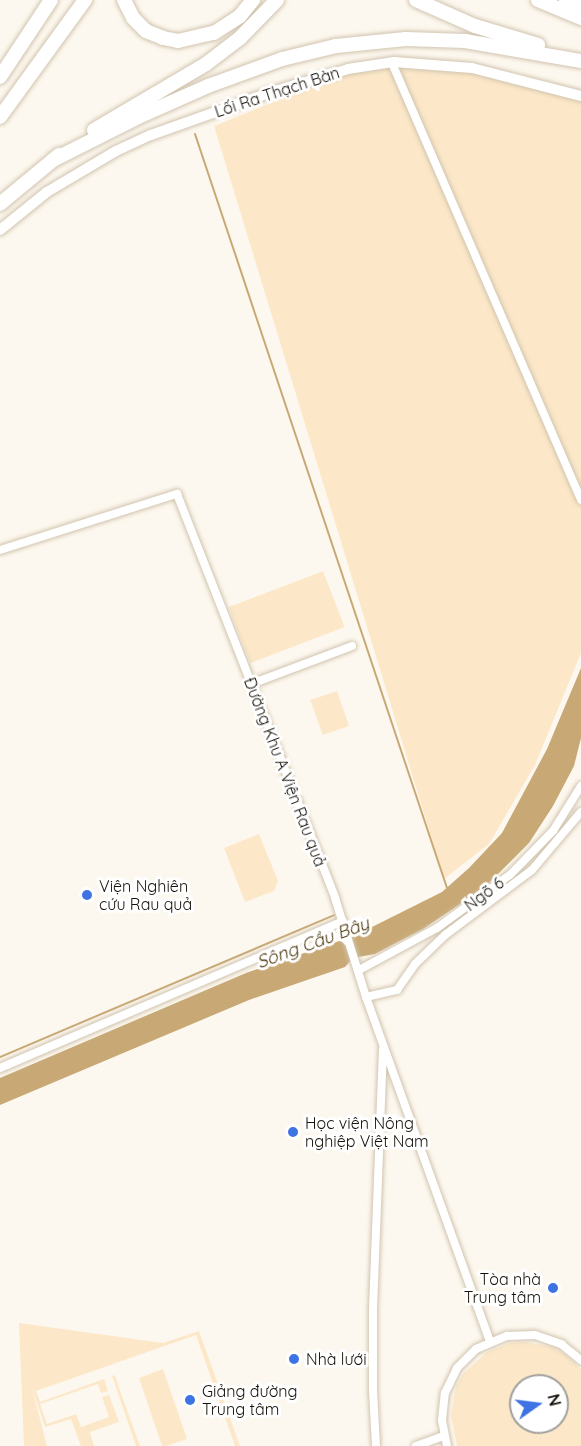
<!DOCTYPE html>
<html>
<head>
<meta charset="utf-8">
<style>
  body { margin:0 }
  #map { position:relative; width:581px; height:1446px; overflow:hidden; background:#fdf8ef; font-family:Quicksand,sans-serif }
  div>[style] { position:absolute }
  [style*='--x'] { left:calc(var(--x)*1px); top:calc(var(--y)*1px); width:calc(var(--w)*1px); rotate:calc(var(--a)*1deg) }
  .green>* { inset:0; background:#fce8c8; transform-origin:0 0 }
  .water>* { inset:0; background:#c8a975 }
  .stream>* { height:2px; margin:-1px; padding:0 1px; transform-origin:1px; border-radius:1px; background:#c8a975 }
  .roads { filter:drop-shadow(0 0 2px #d1c4af) drop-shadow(0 0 2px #d1c4af) }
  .street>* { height:8px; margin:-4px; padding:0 4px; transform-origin:4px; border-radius:4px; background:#fff }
  .secondary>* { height:10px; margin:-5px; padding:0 5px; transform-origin:5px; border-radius:5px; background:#fff }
  .highway>* { height:14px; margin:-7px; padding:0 7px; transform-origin:7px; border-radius:7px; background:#fff }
  .dots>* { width:16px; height:16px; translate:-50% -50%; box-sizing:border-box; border:3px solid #fff; border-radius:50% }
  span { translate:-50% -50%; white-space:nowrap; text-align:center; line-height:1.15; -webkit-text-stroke:6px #fff; paint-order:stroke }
  .street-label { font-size:16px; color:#16120a }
  .poi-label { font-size:16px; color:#16120a }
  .left { translate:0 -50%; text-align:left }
  .right { translate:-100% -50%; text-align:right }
  .water-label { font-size:18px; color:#4e380e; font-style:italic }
  .north { position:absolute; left:509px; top:1374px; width:60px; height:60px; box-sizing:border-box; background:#fff; border:2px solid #a2a09d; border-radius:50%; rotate:76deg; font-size:16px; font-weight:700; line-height:24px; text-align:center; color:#16120a }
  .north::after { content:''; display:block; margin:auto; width:21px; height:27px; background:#3e73e4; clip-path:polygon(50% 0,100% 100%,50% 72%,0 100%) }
</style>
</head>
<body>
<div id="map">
  <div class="green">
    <i style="clip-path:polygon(421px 64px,470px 72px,581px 101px,581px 653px,535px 765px,489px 844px,444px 879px,214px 126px,351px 71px)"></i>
    <i style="left:323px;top:571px;width:60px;height:101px;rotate:69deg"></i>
    <i style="left:337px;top:691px;width:37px;height:28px;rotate:71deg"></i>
    <i style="clip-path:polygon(259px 834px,278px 881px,274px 891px,245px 902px,224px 848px)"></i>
    <i style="clip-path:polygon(19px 1323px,163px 1343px,199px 1331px,240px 1446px,235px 1446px,196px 1335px,36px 1391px,40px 1402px,104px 1379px,108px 1391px,101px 1393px,98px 1384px,40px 1404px,47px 1424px,76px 1414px,81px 1427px,109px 1417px,102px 1397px,109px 1395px,119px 1422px,90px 1432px,94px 1446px,81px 1446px,71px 1419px,45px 1427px,32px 1388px,47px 1446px,24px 1446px)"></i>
    <i style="clip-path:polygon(evenodd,525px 1342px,553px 1347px,565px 1354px,581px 1369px,581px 1446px,457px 1446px,451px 1415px,456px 1387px,463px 1374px,487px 1352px,510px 1343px,525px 1342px,521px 1386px,557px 1386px,557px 1422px,521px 1422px,521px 1386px)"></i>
    <i style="clip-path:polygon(163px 1369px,187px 1439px,166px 1446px,162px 1446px,139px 1378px)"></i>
    <i style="clip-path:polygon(115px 1375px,118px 1385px,140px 1446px,136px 1446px,112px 1376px)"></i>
  </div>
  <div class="water">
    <i style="clip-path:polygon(581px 668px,581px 738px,574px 766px,553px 806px,529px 843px,484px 888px,423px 929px,375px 954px,353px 958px,345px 967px,249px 1000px,0 1105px,0 1078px,246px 973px,354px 936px,442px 892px,469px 868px,502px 833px,547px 749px)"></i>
  </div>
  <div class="stream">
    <i style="--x:195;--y:134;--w:795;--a:71.52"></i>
    <i style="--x:0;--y:1057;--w:363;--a:-23"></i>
  </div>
  <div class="roads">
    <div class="street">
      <i style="--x:392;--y:63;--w:476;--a:66.6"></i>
      <i style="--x:0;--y:550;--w:186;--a:-17.6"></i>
      <i style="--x:177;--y:494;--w:434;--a:68.6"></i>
      <i style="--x:335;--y:898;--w:104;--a:72.6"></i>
      <i style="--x:366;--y:997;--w:366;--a:70.2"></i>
      <i style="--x:251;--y:684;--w:108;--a:-20.6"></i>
      <i style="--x:359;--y:970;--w:89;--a:-28.3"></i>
      <i style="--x:437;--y:928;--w:90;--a:-36"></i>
      <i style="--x:510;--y:875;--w:62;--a:-45.7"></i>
      <i style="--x:553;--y:831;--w:53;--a:-58.1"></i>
      <i style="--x:366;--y:997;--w:32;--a:-13"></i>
      <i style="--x:397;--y:990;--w:32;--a:-55"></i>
      <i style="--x:415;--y:964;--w:42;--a:-44"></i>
      <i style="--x:445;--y:935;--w:109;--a:-36.8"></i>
      <i style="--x:532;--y:870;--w:76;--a:-49.8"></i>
      <i style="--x:0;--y:1068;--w:373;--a:-23.2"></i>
      <i style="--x:376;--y:1446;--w:56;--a:-93.1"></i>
      <i style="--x:373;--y:1390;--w:81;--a:-90"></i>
      <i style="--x:373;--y:1309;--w:260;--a:-87.8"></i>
      <i style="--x:416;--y:1446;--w:30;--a:-20"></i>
      <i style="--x:447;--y:1446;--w:26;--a:-101"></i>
      <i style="--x:442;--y:1420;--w:27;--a:-84"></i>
      <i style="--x:445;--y:1393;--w:28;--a:-64"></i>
      <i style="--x:457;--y:1368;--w:27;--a:-45"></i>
      <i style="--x:476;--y:1349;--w:34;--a:-23"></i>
      <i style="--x:507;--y:1336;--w:28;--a:-2"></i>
      <i style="--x:535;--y:1335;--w:28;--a:19"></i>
      <i style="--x:561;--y:1344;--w:26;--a:39"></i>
    </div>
    <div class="secondary">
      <i style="--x:0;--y:230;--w:60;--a:-39"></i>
      <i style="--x:47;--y:192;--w:80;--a:-30.7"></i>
      <i style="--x:116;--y:151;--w:38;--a:-25"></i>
      <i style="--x:151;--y:135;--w:128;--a:-19.6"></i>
      <i style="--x:272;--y:92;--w:79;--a:-16.8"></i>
      <i style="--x:348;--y:69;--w:47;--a:-8.7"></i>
      <i style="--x:394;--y:62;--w:78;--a:4.4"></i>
      <i style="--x:472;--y:68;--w:113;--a:14.4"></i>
    </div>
    <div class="highway">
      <i style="--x:124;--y:0;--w:20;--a:63"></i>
      <i style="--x:133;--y:18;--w:18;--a:45"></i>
      <i style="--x:146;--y:31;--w:18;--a:22"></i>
      <i style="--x:163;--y:38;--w:15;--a:11"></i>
      <i style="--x:178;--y:41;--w:37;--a:-13"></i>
      <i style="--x:214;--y:33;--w:31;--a:-33"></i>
      <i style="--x:240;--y:16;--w:21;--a:-51"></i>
      <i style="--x:416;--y:0;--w:64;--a:23.8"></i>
      <i style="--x:475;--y:26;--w:66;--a:16.8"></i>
      <i style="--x:538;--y:0;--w:47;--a:22.7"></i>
      <i style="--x:566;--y:0;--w:16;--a:22"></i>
      <i style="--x:0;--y:77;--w:92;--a:-56.5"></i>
      <i style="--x:0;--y:117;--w:145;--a:-54"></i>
      <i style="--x:94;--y:130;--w:130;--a:-30.5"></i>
      <i style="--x:206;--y:64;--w:43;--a:-37.4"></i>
      <i style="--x:240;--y:38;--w:53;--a:-45.8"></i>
      <i style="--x:53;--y:160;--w:95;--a:-26.8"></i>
      <i style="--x:138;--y:117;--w:77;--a:-23.9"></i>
      <i style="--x:208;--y:86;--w:79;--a:-20"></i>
      <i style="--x:282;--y:59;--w:56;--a:-13.5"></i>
      <i style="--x:336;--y:46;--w:70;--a:-5.7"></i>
      <i style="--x:406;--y:39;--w:59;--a:1.9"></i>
      <i style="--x:465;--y:41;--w:118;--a:9.8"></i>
      <i style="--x:0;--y:204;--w:77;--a:-39.7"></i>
    </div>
  </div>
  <div class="dots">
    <i style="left:87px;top:895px;background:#3e73e4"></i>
    <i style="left:293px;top:1132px;background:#3e73e4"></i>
    <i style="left:553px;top:1288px;background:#3e73e4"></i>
    <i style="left:294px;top:1359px;background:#3e73e4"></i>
    <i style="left:190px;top:1400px;background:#3e73e4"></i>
  </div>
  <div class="street-label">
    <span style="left:277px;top:92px;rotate:-18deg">Lối Ra Thạch Bàn</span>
    <span style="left:285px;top:772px;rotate:69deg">Đường Khu A Viện Rau quả</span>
    <span style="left:484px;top:894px;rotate:-37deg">Ngõ 6</span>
  </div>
  <div class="poi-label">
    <span class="left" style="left:99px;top:895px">Viện Nghiên<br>cứu Rau quả</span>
    <span class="left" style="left:305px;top:1132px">Học viện Nông<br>nghiệp Việt Nam</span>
    <span class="right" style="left:541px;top:1288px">Tòa nhà<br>Trung tâm</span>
    <span class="left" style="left:306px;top:1359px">Nhà lưới</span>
    <span class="left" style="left:202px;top:1400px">Giảng đường<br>Trung tâm</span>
  </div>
  <div class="water-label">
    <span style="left:313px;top:943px;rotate:-20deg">Sông Cầu Bây</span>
  </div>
  <div class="north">N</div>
</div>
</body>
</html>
